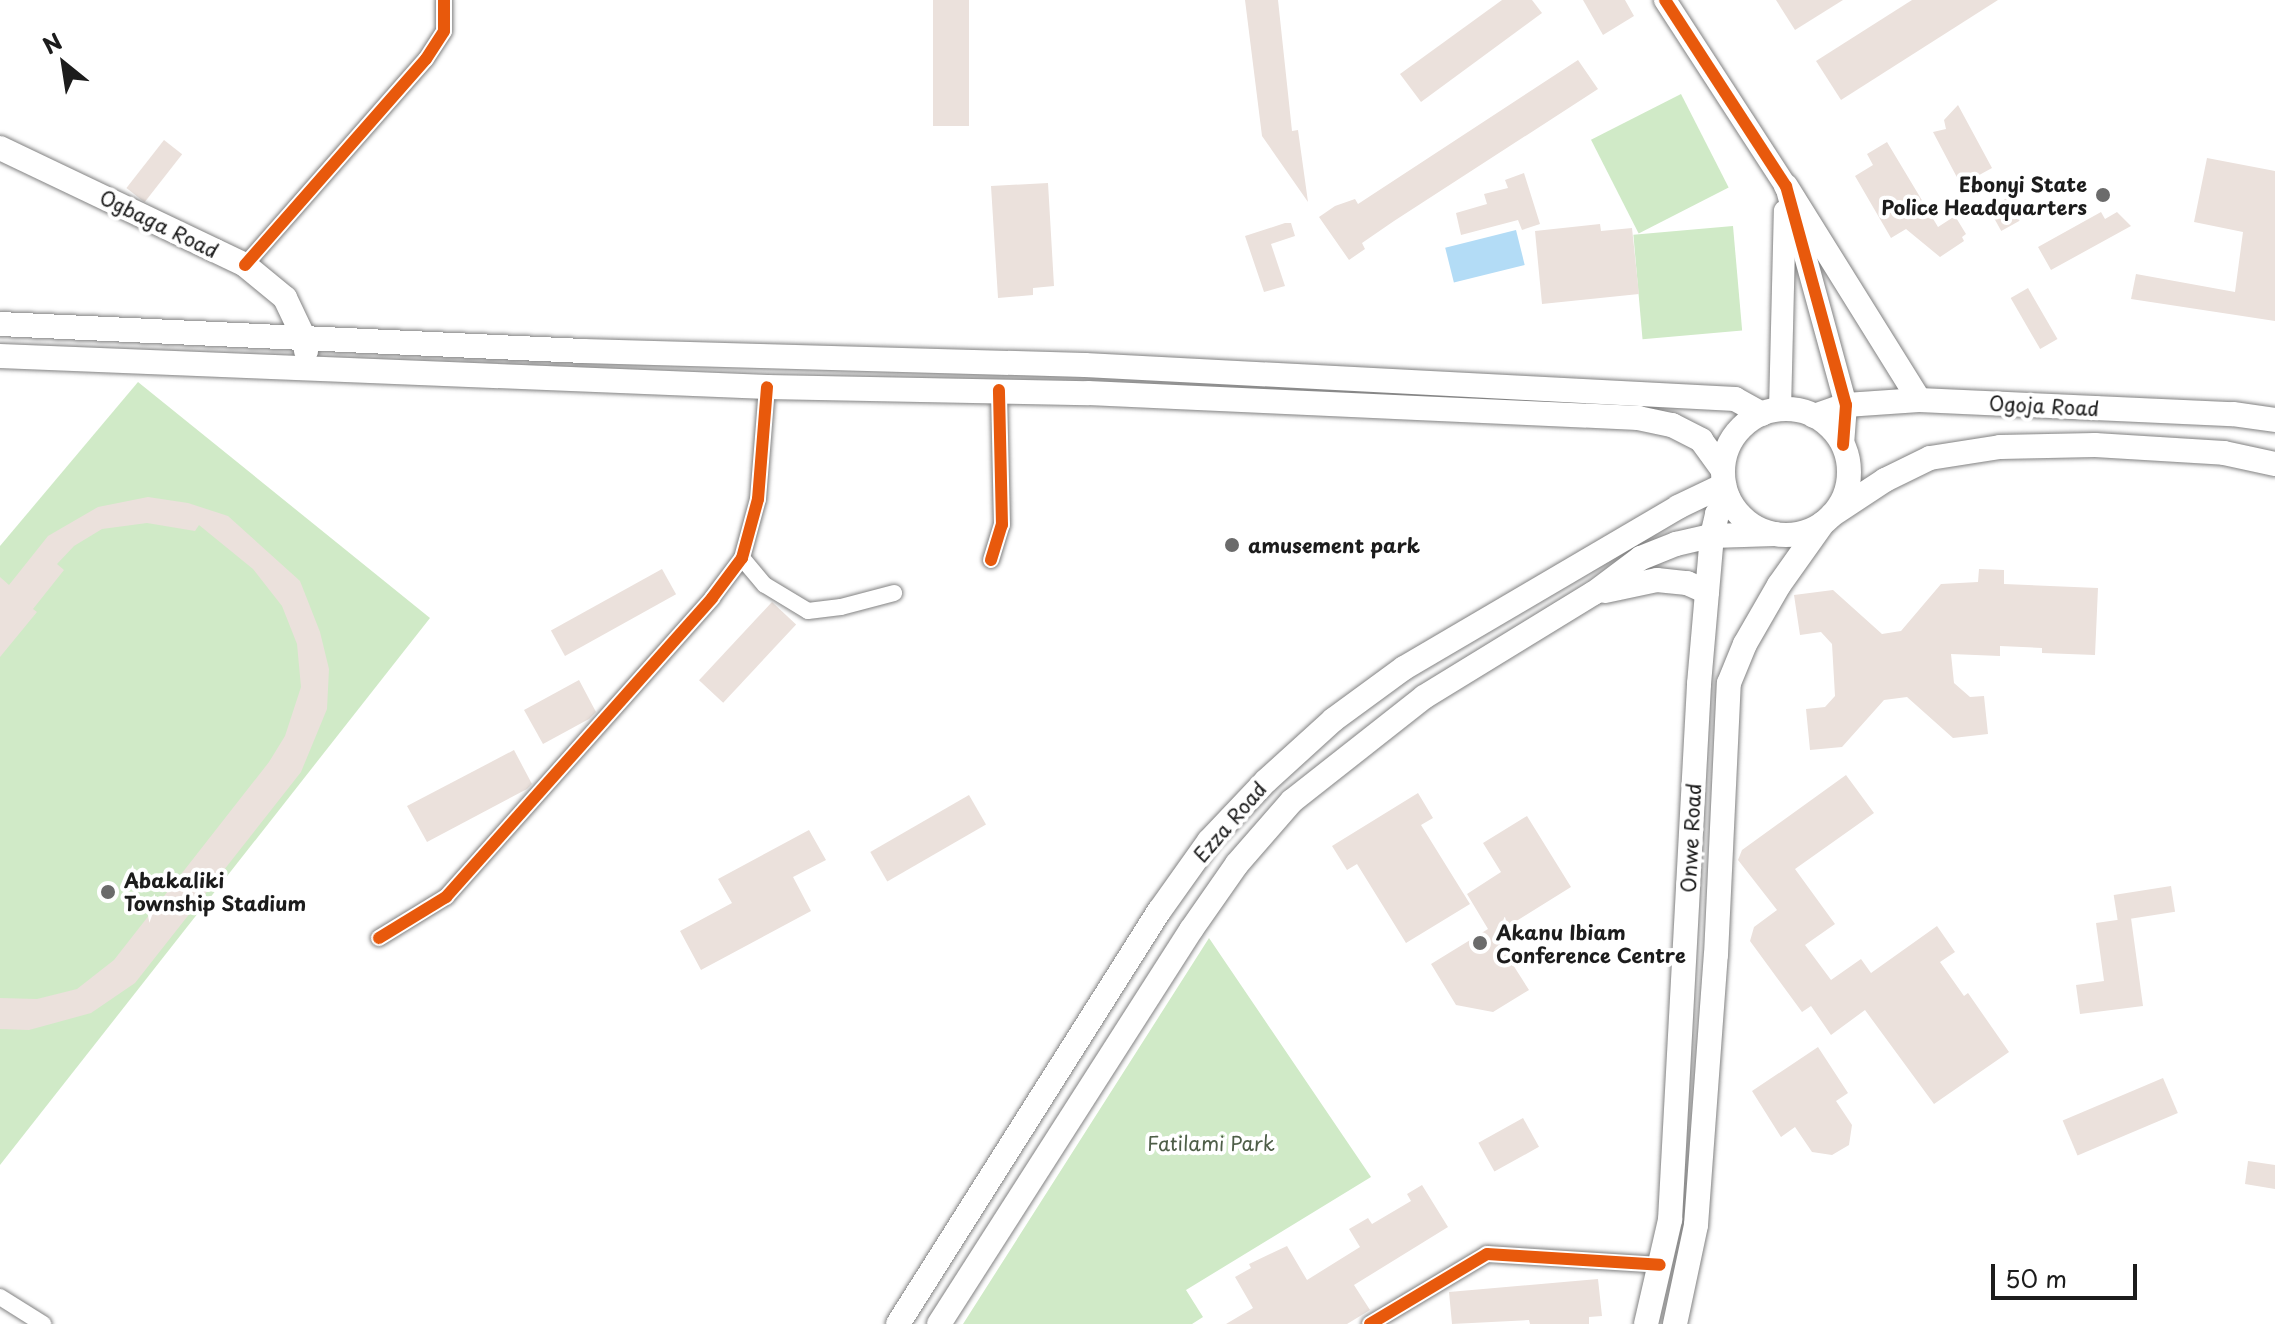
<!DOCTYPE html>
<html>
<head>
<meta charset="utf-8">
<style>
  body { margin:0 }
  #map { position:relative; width:2275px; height:1324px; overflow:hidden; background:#fff; font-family:"Playpen Sans",sans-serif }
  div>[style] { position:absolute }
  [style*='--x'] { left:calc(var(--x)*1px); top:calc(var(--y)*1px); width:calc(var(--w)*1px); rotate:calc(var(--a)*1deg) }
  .green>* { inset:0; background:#d0eac7; transform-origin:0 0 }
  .water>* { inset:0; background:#b3dcf6; transform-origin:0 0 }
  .building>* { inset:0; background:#ebe1dc; transform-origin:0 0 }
  .roads { filter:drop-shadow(0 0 2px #828282) drop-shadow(0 0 2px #828282) }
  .minor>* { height:16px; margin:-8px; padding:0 8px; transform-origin:8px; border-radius:8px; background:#fff }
  .tertiary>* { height:22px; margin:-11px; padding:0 11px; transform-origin:11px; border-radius:11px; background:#fff }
  .secondary>* { height:24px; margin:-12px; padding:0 12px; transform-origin:12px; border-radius:12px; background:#fff }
  .secondary>.ring { margin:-12px; padding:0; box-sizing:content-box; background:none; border:24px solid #fff; border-radius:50% }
  .cycleway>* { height:12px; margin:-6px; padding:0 6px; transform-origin:6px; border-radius:6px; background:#e8590c }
  .dots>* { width:22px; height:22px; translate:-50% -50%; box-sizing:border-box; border:4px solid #fff; border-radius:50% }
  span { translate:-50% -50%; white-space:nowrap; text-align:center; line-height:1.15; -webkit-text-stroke:8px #fff; paint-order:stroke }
  .poi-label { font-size:20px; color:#1c1c1c; font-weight:700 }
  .right { translate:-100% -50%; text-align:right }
  .left { translate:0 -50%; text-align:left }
  .street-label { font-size:20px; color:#1c1c1c }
  .park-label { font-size:20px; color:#4e5e48 }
  .north { position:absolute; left:24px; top:24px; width:80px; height:80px; -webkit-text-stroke:6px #fff; paint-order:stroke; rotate:330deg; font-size:22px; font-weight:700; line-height:32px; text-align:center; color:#1c1c1c }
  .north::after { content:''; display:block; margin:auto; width:28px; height:36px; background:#1c1c1c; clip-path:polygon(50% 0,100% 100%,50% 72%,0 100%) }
  .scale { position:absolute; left:1991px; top:1264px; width:146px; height:36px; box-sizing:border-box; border:4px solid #1c1c1c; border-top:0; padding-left:10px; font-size:24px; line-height:28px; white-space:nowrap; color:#1c1c1c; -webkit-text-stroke:6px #fff; paint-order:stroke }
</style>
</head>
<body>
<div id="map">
  <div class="green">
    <i style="left:1681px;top:94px;width:105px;height:101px;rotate:63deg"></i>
    <i style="left:1733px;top:226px;width:105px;height:100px;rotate:85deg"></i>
    <i style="clip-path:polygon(138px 382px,430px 618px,0 1165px,0 546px)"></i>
    <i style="clip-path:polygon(1209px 938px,1371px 1177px,1186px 1290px,1203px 1317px,1192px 1324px,963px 1324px)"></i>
  </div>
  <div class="water">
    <i style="left:1516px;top:230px;width:36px;height:73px;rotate:76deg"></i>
  </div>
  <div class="building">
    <i style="left:933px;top:0;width:36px;height:126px"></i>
    <i style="clip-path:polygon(1245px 0,1278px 0,1292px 131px,1298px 130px,1308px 202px,1262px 136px)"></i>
    <i style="clip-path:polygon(1502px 0,1532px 0,1542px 13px,1421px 102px,1400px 74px)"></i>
    <i style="clip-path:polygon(1583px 0,1625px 0,1634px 16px,1603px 35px)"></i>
    <i style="clip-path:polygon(1776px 0,1843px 0,1795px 30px)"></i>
    <i style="clip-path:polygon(1912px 0,1998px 0,1841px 100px,1816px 61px)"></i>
    <i style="clip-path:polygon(1578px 60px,1598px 89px,1394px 221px,1362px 243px,1365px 249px,1349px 260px,1319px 217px,1335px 206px,1355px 199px,1358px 204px)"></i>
    <i style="clip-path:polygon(1958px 105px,1992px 168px,1961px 185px,1933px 132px,1946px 129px,1944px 120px)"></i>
    <i style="left:164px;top:140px;width:23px;height:61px;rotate:38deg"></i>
    <i style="clip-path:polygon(1887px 142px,1938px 227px,1955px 216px,1966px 234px,1962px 237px,1964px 241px,1940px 257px,1906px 229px,1891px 238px,1855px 176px,1873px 165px,1867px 154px)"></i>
    <i style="clip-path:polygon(2207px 158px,2275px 171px,2275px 321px,2131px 299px,2136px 274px,2235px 292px,2243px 232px,2194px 222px)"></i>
    <i style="clip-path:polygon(1524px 173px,1540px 224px,1522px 230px,1518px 220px,1461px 235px,1456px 213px,1487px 204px,1484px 194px,1508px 188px,1505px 180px)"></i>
    <i style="clip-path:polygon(1048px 183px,1054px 286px,1033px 288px,1033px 295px,998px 298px,991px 186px)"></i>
    <i style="left:2007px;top:198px;width:26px;height:21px;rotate:61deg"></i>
    <i style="clip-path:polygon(2101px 212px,2105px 219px,2117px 212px,2131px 226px,2051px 270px,2038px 247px)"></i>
    <i style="clip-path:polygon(1285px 223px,1291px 223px,1295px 236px,1271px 244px,1285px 286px,1264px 292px,1245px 236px)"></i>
    <i style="clip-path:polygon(1600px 224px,1601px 231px,1632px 228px,1639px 294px,1542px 304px,1535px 231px)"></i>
    <i style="left:2028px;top:288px;width:59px;height:20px;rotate:60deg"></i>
    <i style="clip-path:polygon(148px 497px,188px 503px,228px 516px,300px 581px,320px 632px,329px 669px,327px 709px,301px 772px,135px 983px,91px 1013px,29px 1030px,0 1029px,0 998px,37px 999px,77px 989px,114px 960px,269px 762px,285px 736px,301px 687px,297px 644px,282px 606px,253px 569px,199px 525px,195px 531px,147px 523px,102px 529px,74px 546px,57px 564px,64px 570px,33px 609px,37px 612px,0 657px,0 577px,9px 585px,48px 536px,98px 507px)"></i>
    <i style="left:662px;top:569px;width:29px;height:127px;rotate:61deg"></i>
    <i style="clip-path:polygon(1979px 569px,2004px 570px,2004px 584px,2098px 588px,2095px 655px,2042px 653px,2042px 648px,2000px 646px,2000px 656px,1951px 654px,1954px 683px,1970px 697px,1984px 696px,1988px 734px,1953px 738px,1907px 697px,1884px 700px,1842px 747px,1810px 750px,1806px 709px,1825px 707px,1835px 696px,1832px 644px,1821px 632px,1800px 635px,1794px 595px,1833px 590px,1882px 634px,1901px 631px,1941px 584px,1978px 582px)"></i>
    <i style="left:772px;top:602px;width:33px;height:107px;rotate:43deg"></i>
    <i style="clip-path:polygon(579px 680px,596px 712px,589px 719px,543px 744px,524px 710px)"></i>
    <i style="clip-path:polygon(514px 750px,532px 784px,527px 789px,427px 842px,407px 806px)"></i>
    <i style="clip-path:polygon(1846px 775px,1874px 813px,1795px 869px,1835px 924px,1805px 945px,1831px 980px,1861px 959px,1871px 973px,1937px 926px,1955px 952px,1940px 962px,1964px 996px,1968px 993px,2009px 1052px,1934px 1104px,1865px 1010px,1831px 1035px,1811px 1006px,1802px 1012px,1750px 941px,1754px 927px,1777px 910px,1738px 860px,1742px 850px)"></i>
    <i style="clip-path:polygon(1418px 793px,1433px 818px,1421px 825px,1470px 904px,1406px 943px,1357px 864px,1347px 870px,1332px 846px)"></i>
    <i style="left:969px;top:795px;width:34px;height:114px;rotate:60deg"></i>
    <i style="clip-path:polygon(1527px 816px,1571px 887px,1494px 935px,1529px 990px,1493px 1012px,1456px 1005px,1431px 964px,1488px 929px,1467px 894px,1501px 872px,1483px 843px)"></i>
    <i style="clip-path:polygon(809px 830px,826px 860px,793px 877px,811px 911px,701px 970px,680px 931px,732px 903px,718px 879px)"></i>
    <i style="left:2171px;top:886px;width:26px;height:58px;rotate:81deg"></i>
    <i style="clip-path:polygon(2131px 918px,2143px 1006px,2080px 1014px,2076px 985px,2104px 981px,2096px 923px)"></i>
    <i style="clip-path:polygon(1818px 1047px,1848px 1093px,1836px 1101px,1852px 1125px,1849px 1145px,1832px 1155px,1812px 1152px,1795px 1127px,1781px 1137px,1752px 1091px)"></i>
    <i style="left:2163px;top:1078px;width:38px;height:109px;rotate:67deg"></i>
    <i style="left:1523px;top:1118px;width:33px;height:51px;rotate:61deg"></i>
    <i style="clip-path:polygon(2248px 1161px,2275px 1165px,2275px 1189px,2245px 1184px)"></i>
    <i style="clip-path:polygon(1422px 1185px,1448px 1227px,1354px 1285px,1370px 1310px,1347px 1324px,1226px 1324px,1253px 1308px,1235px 1277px,1251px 1268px,1249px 1264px,1287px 1246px,1307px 1280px,1360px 1247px,1349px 1229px,1368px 1218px,1372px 1224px,1411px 1201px,1407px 1194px)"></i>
    <i style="clip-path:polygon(1598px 1279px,1602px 1316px,1589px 1317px,1589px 1324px,1530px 1324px,1529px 1320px,1452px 1324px,1449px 1292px)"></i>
  </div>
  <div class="roads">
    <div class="minor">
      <i style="--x:245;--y:265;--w:274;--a:-48.7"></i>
      <i style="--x:426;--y:59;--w:33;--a:-57"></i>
      <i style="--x:444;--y:31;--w:31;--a:-90"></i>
      <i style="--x:742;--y:558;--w:35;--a:50"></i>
      <i style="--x:765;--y:585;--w:50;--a:31.2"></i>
      <i style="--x:808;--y:611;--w:33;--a:-7"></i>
      <i style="--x:841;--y:607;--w:55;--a:-14.8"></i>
      <i style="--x:991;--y:560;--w:37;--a:-73"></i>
      <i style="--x:1002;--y:525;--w:135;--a:-91.3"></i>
      <i style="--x:379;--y:938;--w:79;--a:-31.5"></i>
      <i style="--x:446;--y:897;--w:400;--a:-48.3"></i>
      <i style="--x:712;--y:598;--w:50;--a:-53.1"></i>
      <i style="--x:742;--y:558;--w:61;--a:-74.8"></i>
      <i style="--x:758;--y:499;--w:112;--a:-85.4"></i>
      <i style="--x:0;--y:1297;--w:51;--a:32.1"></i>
      <i style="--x:1370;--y:1324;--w:136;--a:-30.9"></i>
      <i style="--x:1487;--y:1254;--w:173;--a:3.6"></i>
    </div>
    <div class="tertiary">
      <i style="--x:1665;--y:0;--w:222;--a:57"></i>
      <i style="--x:1786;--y:186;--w:227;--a:74.7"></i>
      <i style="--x:1846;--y:405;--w:40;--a:94.3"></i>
      <i style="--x:1780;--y:410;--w:199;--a:-88.6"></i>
    </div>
    <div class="secondary">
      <i style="--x:0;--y:148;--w:272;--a:25.5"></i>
      <i style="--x:245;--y:265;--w:52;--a:39.5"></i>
      <i style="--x:285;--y:298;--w:44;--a:64.6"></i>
      <i style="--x:304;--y:338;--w:13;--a:81"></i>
      <i style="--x:1786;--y:186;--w:252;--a:58.1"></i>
      <i style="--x:0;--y:324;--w:584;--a:2.65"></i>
      <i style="--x:583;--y:351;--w:502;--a:1.6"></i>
      <i style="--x:1085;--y:365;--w:651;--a:2.99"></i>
      <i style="--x:1735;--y:399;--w:31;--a:29"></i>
      <i style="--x:0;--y:356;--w:768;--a:2.31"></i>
      <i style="--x:767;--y:387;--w:321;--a:1.1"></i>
      <i style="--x:1088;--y:393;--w:551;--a:2.6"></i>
      <i style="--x:1638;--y:418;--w:35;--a:12"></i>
      <i style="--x:1672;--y:425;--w:33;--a:27"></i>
      <i style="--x:1701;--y:440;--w:37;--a:54"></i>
      <i class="ring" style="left:1723px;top:409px;width:102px;height:102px"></i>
      <i style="--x:1814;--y:416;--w:34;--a:-19"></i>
      <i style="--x:1846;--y:405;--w:73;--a:-3.9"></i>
      <i style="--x:1919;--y:400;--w:314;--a:2.6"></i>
      <i style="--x:2233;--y:414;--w:42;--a:8.1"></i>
      <i style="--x:1832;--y:515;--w:64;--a:-33.4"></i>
      <i style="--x:1885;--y:480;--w:50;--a:-26.1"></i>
      <i style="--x:1930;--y:458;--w:71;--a:-8.9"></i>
      <i style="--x:2000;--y:447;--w:95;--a:-1.2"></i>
      <i style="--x:2095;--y:445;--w:129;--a:3.5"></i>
      <i style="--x:2224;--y:453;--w:52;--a:12.2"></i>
      <i style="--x:1605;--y:591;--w:53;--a:-11.9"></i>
      <i style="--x:1657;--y:580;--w:30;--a:6"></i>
      <i style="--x:1687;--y:583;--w:22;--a:24"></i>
      <i style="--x:898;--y:1324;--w:490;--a:-57.7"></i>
      <i style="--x:1160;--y:910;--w:85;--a:-54.6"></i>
      <i style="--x:1209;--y:841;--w:83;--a:-46.5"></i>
      <i style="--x:1266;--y:781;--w:91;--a:-42.3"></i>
      <i style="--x:1333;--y:720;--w:88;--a:-36.2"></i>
      <i style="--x:1404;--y:668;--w:318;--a:-30.4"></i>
      <i style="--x:1678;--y:507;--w:51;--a:-25.6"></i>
      <i style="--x:939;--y:1324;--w:468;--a:-57.4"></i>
      <i style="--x:1191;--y:930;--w:80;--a:-55.1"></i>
      <i style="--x:1237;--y:864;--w:84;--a:-48.9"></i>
      <i style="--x:1292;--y:801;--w:168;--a:-38.2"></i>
      <i style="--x:1424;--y:697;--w:199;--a:-31.5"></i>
      <i style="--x:1594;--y:593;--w:59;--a:-36.7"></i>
      <i style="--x:1641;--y:558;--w:38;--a:-22"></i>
      <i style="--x:1676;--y:544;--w:37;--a:-13"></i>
      <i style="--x:1712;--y:536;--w:63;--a:-1.8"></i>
      <i style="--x:1646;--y:1324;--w:107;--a:-77"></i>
      <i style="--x:1670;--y:1220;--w:537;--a:-86.9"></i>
      <i style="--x:1699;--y:684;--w:149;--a:-85"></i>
      <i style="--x:1712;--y:536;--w:23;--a:-77"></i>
      <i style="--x:1717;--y:514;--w:20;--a:-57"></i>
      <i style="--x:1675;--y:1324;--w:101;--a:-78"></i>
      <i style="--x:1696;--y:1225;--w:271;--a:-85.8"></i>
      <i style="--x:1716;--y:955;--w:272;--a:-87.3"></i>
      <i style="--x:1729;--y:683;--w:42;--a:-67.7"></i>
      <i style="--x:1745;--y:644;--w:68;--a:-60"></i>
      <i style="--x:1779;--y:585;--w:76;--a:-54.6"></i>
    </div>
  </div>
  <div class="cycleway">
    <i style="--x:1665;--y:0;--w:222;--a:57"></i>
    <i style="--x:1786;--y:186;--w:227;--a:74.7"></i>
    <i style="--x:1846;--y:405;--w:40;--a:94.3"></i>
    <i style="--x:245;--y:265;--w:274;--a:-48.7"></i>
    <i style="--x:426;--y:59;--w:33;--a:-57"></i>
    <i style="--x:444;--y:31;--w:31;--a:-90"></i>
    <i style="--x:991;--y:560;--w:37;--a:-73"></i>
    <i style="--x:1002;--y:525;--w:135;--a:-91.3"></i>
    <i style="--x:379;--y:938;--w:79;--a:-31.5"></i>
    <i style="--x:446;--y:897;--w:400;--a:-48.3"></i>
    <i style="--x:712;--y:598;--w:50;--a:-53.1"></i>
    <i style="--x:742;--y:558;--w:61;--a:-74.8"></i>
    <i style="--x:758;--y:499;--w:112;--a:-85.4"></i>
    <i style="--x:1370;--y:1324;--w:136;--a:-30.9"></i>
    <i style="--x:1487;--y:1254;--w:173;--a:3.6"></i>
  </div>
  <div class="dots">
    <i style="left:2103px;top:195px;background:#6b6b6b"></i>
    <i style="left:1232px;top:545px;background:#6b6b6b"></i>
    <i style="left:108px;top:892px;background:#6b6b6b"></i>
    <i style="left:1480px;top:943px;background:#6b6b6b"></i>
  </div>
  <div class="poi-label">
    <span class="right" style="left:2087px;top:196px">Ebonyi State<br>Police Headquarters</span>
    <span class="left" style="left:1248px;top:545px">amusement park</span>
    <span class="left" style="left:124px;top:892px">Abakaliki<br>Township Stadium</span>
    <span class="left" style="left:1496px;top:944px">Akanu Ibiam<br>Conference Centre</span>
  </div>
  <div class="street-label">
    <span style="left:159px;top:224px;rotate:26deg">Ogbaga Road</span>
    <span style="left:2044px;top:406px;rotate:3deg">Ogoja Road</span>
    <span style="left:1230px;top:822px;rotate:-49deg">Ezza Road</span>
    <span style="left:1691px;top:838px;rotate:-87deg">Onwe Road</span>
  </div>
  <div class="park-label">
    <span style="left:1211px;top:1143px">Fatilami Park</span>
  </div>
  <div class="north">N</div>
  <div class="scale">50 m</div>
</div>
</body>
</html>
